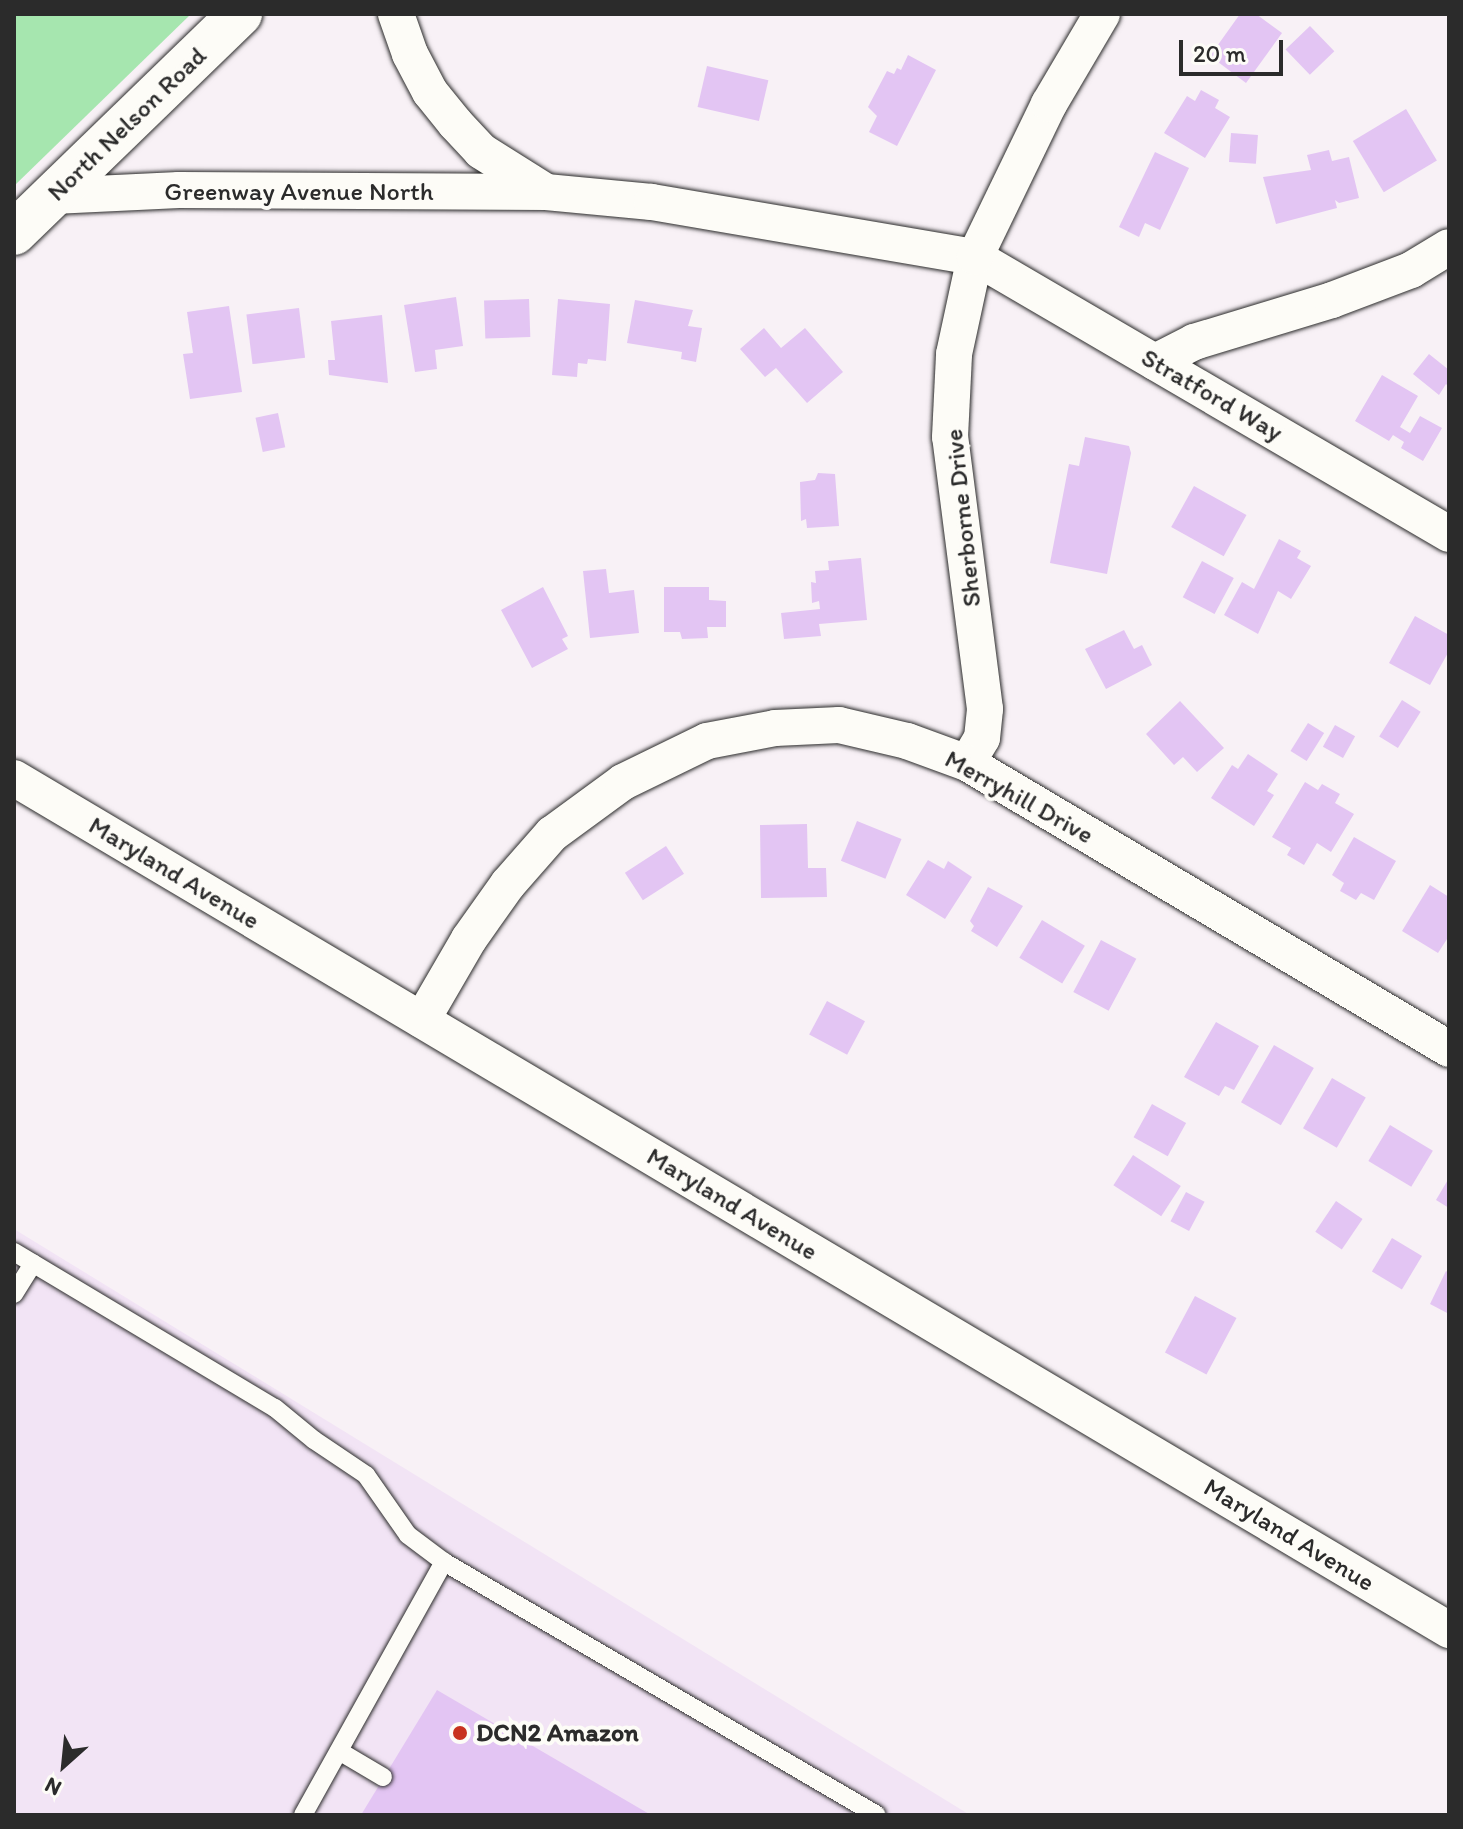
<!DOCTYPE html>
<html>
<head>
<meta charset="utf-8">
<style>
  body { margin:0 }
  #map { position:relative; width:1463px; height:1829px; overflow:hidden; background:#f8f1f6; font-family:Itim,sans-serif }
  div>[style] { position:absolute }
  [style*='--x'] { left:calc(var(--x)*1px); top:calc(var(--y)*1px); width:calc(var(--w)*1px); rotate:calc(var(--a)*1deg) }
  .built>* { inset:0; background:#f2e4f5 }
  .green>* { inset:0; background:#a6e6af }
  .building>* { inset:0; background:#e3c5f3; transform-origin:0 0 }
  .roads { filter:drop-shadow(0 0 2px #2b2b2b) drop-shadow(0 0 2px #2b2b2b) }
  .service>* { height:18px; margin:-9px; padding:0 9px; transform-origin:9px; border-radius:9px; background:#fdfcf7 }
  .minor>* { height:36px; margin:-18px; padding:0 18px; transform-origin:18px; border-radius:18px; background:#fdfcf7 }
  .primary>* { height:44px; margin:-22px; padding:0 22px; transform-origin:22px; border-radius:22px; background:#fdfcf7 }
  .dots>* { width:22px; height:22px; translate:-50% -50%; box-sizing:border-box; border:4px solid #fdfcf7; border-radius:50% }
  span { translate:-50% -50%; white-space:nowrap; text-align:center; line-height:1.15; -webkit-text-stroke:8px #fdfcf7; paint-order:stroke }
  .street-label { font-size:26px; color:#2b2b2b }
  .poi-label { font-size:26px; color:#2b2b2b; font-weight:700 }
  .left { translate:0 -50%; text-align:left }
  .frame { position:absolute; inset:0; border:16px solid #2b2b2b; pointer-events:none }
  .north { position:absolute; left:24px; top:1725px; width:80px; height:80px; -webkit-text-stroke:6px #fdfcf7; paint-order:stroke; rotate:207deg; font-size:22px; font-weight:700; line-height:32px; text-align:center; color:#2b2b2b }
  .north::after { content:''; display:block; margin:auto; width:28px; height:36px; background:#2b2b2b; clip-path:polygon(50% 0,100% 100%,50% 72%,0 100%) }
  .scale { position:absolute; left:1179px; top:40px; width:104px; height:36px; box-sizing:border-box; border:4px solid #2b2b2b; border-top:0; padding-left:10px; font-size:24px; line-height:28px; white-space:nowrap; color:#2b2b2b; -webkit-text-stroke:6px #fdfcf7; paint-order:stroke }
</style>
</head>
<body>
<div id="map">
  <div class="built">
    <i style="clip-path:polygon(14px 1229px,970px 1815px,14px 1815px)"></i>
  </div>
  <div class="green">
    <i style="clip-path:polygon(14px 14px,191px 14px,14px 186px)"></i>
  </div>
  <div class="building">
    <i style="clip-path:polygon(1240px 14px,1256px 14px,1282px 33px,1246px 83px,1210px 56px)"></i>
    <i style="left:1310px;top:26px;width:35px;height:34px;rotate:46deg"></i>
    <i style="clip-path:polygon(908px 55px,936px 70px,897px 146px,869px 132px,877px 116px,868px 107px,887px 71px,894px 74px,897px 68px,901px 70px)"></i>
    <i style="left:707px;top:66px;width:63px;height:42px;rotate:13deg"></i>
    <i style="clip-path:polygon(1201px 90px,1219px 100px,1215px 108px,1230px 117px,1205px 158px,1164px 133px,1187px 96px,1195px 101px)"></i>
    <i style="left:1406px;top:109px;width:60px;height:62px;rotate:59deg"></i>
    <i style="left:1231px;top:133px;width:27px;height:29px;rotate:4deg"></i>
    <i style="clip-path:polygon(1329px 150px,1332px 161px,1349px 157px,1359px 198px,1339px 203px,1335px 200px,1337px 208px,1276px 224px,1263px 177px,1311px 170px,1307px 155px)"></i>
    <i style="clip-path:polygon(1155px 152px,1189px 168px,1160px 230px,1145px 223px,1139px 237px,1119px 227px)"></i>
    <i style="clip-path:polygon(456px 297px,463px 346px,435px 350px,437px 369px,415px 372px,404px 305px)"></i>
    <i style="left:529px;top:299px;width:38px;height:45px;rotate:88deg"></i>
    <i style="clip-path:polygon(558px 299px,610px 304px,606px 361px,588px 359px,587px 364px,578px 363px,577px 377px,552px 375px)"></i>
    <i style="clip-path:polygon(635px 300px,693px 310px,688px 326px,702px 328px,696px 362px,681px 359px,682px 352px,627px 343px)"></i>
    <i style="clip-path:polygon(229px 306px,242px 392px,190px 399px,183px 354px,193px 353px,187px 312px)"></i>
    <i style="left:299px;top:308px;width:50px;height:53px;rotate:83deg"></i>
    <i style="clip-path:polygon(382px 315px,388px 383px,329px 375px,328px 360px,335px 360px,331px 321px)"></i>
    <i style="clip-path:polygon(764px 328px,781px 348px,805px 328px,843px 372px,807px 403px,776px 368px,765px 377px,740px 349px)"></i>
    <i style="clip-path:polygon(1429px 354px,1449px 370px,1449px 387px,1446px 384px,1439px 395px,1413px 374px)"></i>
    <i style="clip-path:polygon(1382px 375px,1418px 396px,1400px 427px,1410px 433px,1420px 416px,1442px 428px,1423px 461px,1401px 448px,1404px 442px,1393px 435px,1389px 441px,1355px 421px)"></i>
    <i style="left:278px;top:413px;width:35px;height:23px;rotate:78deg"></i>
    <i style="clip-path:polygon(1085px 437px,1129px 446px,1131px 453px,1107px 574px,1050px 563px,1069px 464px,1079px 466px)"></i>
    <i style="clip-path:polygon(818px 473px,835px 474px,839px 526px,807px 528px,806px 519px,801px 521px,800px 482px,815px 480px)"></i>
    <i style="left:1194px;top:486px;width:60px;height:47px;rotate:29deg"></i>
    <i style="clip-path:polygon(1279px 539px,1301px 551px,1297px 558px,1311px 566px,1291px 599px,1278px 591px,1258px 634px,1224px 615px,1242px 582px,1254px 589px)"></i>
    <i style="clip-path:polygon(861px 558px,867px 620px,819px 624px,821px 636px,784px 639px,781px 613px,820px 609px,819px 601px,812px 603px,811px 582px,816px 583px,815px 571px,829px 570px,828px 561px)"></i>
    <i style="left:1202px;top:561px;width:36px;height:41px;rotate:28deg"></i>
    <i style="clip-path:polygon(606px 569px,609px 593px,634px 590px,639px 633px,590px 638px,583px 571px)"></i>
    <i style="clip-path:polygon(543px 587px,568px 636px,562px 639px,568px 649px,532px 668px,501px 610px)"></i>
    <i style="clip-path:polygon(664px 587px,709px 587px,709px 600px,726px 601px,726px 627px,707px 627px,708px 638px,682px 639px,680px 632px,664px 632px)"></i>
    <i style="clip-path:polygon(1415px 616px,1449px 635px,1449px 651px,1430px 685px,1389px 663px)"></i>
    <i style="clip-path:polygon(1124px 630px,1134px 649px,1142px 645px,1152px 665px,1106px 689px,1085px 649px)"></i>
    <i style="left:1402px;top:700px;width:22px;height:43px;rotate:32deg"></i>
    <i style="clip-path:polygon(1180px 701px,1224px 748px,1197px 772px,1183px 757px,1174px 765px,1146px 734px)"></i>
    <i style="left:1308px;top:723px;width:19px;height:33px;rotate:32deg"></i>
    <i style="left:1335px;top:725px;width:23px;height:25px;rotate:29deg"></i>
    <i style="clip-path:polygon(1248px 754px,1278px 774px,1267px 791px,1274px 795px,1254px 826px,1211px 798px,1232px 765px,1238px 769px)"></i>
    <i style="clip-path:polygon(1305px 782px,1318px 790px,1322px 784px,1340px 794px,1335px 803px,1354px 814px,1331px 852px,1317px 843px,1304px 865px,1287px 855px,1291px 848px,1272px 837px)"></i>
    <i style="left:857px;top:821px;width:48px;height:43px;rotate:22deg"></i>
    <i style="clip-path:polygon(807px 824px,808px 868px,826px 868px,827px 897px,761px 898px,760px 825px)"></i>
    <i style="clip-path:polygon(1354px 837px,1396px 861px,1374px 900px,1361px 893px,1356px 900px,1340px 891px,1344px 883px,1332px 875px)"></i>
    <i style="left:666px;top:846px;width:33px;height:49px;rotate:57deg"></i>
    <i style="clip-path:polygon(928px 860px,944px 869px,948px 861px,972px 877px,945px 919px,906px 895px)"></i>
    <i style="clip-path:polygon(1430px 885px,1449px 897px,1449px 936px,1438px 953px,1402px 931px)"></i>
    <i style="clip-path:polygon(988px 887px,1023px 906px,997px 947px,971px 931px,974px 926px,970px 921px)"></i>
    <i style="left:1042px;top:920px;width:50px;height:44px;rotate:31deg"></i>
    <i style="left:1101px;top:940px;width:40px;height:59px;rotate:28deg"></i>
    <i style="left:827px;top:1001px;width:43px;height:38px;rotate:28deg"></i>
    <i style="clip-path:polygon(1216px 1022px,1259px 1046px,1234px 1090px,1225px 1086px,1219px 1096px,1184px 1077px)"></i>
    <i style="left:1274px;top:1045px;width:46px;height:66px;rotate:30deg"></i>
    <i style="left:1332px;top:1078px;width:39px;height:58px;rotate:30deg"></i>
    <i style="left:1152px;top:1104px;width:39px;height:38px;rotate:29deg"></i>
    <i style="left:1390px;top:1125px;width:50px;height:42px;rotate:31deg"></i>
    <i style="left:1133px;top:1155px;width:57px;height:36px;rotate:33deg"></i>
    <i style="clip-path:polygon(1449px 1178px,1449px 1208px,1436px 1200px)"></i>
    <i style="left:1186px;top:1192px;width:21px;height:33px;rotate:28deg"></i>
    <i style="left:1336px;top:1201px;width:32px;height:37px;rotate:34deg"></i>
    <i style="left:1392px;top:1238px;width:35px;height:39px;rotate:31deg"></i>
    <i style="clip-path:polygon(1446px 1271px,1449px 1273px,1449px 1314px,1430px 1304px)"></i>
    <i style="left:1195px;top:1296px;width:47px;height:64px;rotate:28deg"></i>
    <i style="clip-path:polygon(437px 1690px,651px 1815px,361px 1815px)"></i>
  </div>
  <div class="roads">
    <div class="service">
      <i style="--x:14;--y:1252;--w:304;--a:30.9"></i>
      <i style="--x:275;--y:1408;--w:50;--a:39.4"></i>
      <i style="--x:314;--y:1440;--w:63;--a:33.9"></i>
      <i style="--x:366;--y:1475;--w:73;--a:55"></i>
      <i style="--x:408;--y:1535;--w:45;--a:36.9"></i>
      <i style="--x:444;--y:1562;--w:501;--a:30.3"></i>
      <i style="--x:14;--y:1294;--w:36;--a:-58"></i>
      <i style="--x:339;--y:1751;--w:51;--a:30.6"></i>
      <i style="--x:303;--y:1815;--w:290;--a:-60.9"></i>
    </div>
    <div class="minor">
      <i style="--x:396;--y:14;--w:42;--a:70.7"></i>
      <i style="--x:410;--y:54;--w:43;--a:62.2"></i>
      <i style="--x:430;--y:92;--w:40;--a:51"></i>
      <i style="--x:455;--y:123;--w:38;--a:47"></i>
      <i style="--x:481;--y:151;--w:77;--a:32.2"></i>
      <i style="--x:53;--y:196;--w:126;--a:-2.7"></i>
      <i style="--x:179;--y:190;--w:367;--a:0.3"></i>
      <i style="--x:546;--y:192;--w:106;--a:5.4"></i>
      <i style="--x:652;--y:202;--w:328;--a:9.7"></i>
      <i style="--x:975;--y:257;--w:549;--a:30.3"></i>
      <i style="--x:1155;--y:362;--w:44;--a:-27.1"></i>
      <i style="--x:1194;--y:342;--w:144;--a:-16.9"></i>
      <i style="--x:1332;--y:300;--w:85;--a:-20.8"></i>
      <i style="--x:1411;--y:270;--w:44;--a:-31.2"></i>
      <i style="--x:967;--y:763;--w:29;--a:-59"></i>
      <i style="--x:982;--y:738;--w:29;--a:-84"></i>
      <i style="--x:985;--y:709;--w:274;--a:-97.3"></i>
      <i style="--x:950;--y:437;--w:83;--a:-87.2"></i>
      <i style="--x:954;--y:354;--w:99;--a:-77.8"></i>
      <i style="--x:975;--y:257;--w:170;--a:-64.2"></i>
      <i style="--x:1049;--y:104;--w:104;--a:-59.5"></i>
      <i style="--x:14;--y:778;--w:1669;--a:30.7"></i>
      <i style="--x:422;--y:1020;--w:94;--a:-59.9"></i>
      <i style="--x:469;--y:939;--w:67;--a:-54.7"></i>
      <i style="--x:508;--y:884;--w:67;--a:-48.7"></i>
      <i style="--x:552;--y:834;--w:88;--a:-36.2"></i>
      <i style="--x:623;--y:782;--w:93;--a:-26"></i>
      <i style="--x:707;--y:741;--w:69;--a:-10.8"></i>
      <i style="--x:775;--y:728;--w:64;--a:-2.7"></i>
      <i style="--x:839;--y:725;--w:70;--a:13.2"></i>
      <i style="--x:907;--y:741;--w:64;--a:20.1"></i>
      <i style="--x:967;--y:763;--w:560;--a:30.68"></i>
    </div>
    <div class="primary">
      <i style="--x:14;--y:233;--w:315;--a:-44.1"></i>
    </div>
  </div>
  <div class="dots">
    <i style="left:460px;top:1733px;background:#c8321e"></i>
  </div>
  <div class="street-label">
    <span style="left:127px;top:124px;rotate:-44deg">North Nelson Road</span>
    <span style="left:299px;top:192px">Greenway Avenue North</span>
    <span style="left:1212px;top:395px;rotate:30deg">Stratford Way</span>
    <span style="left:963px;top:518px;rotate:-96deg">Sherborne Drive</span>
    <span style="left:1019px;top:797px;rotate:29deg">Merryhill Drive</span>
    <span style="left:174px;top:873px;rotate:31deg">Maryland Avenue</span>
    <span style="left:732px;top:1204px;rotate:31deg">Maryland Avenue</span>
    <span style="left:1289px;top:1535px;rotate:31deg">Maryland Avenue</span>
  </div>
  <div class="poi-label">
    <span class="left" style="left:476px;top:1733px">DCN2 Amazon</span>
  </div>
  <div class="frame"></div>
  <div class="north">N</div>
  <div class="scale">20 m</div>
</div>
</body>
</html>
